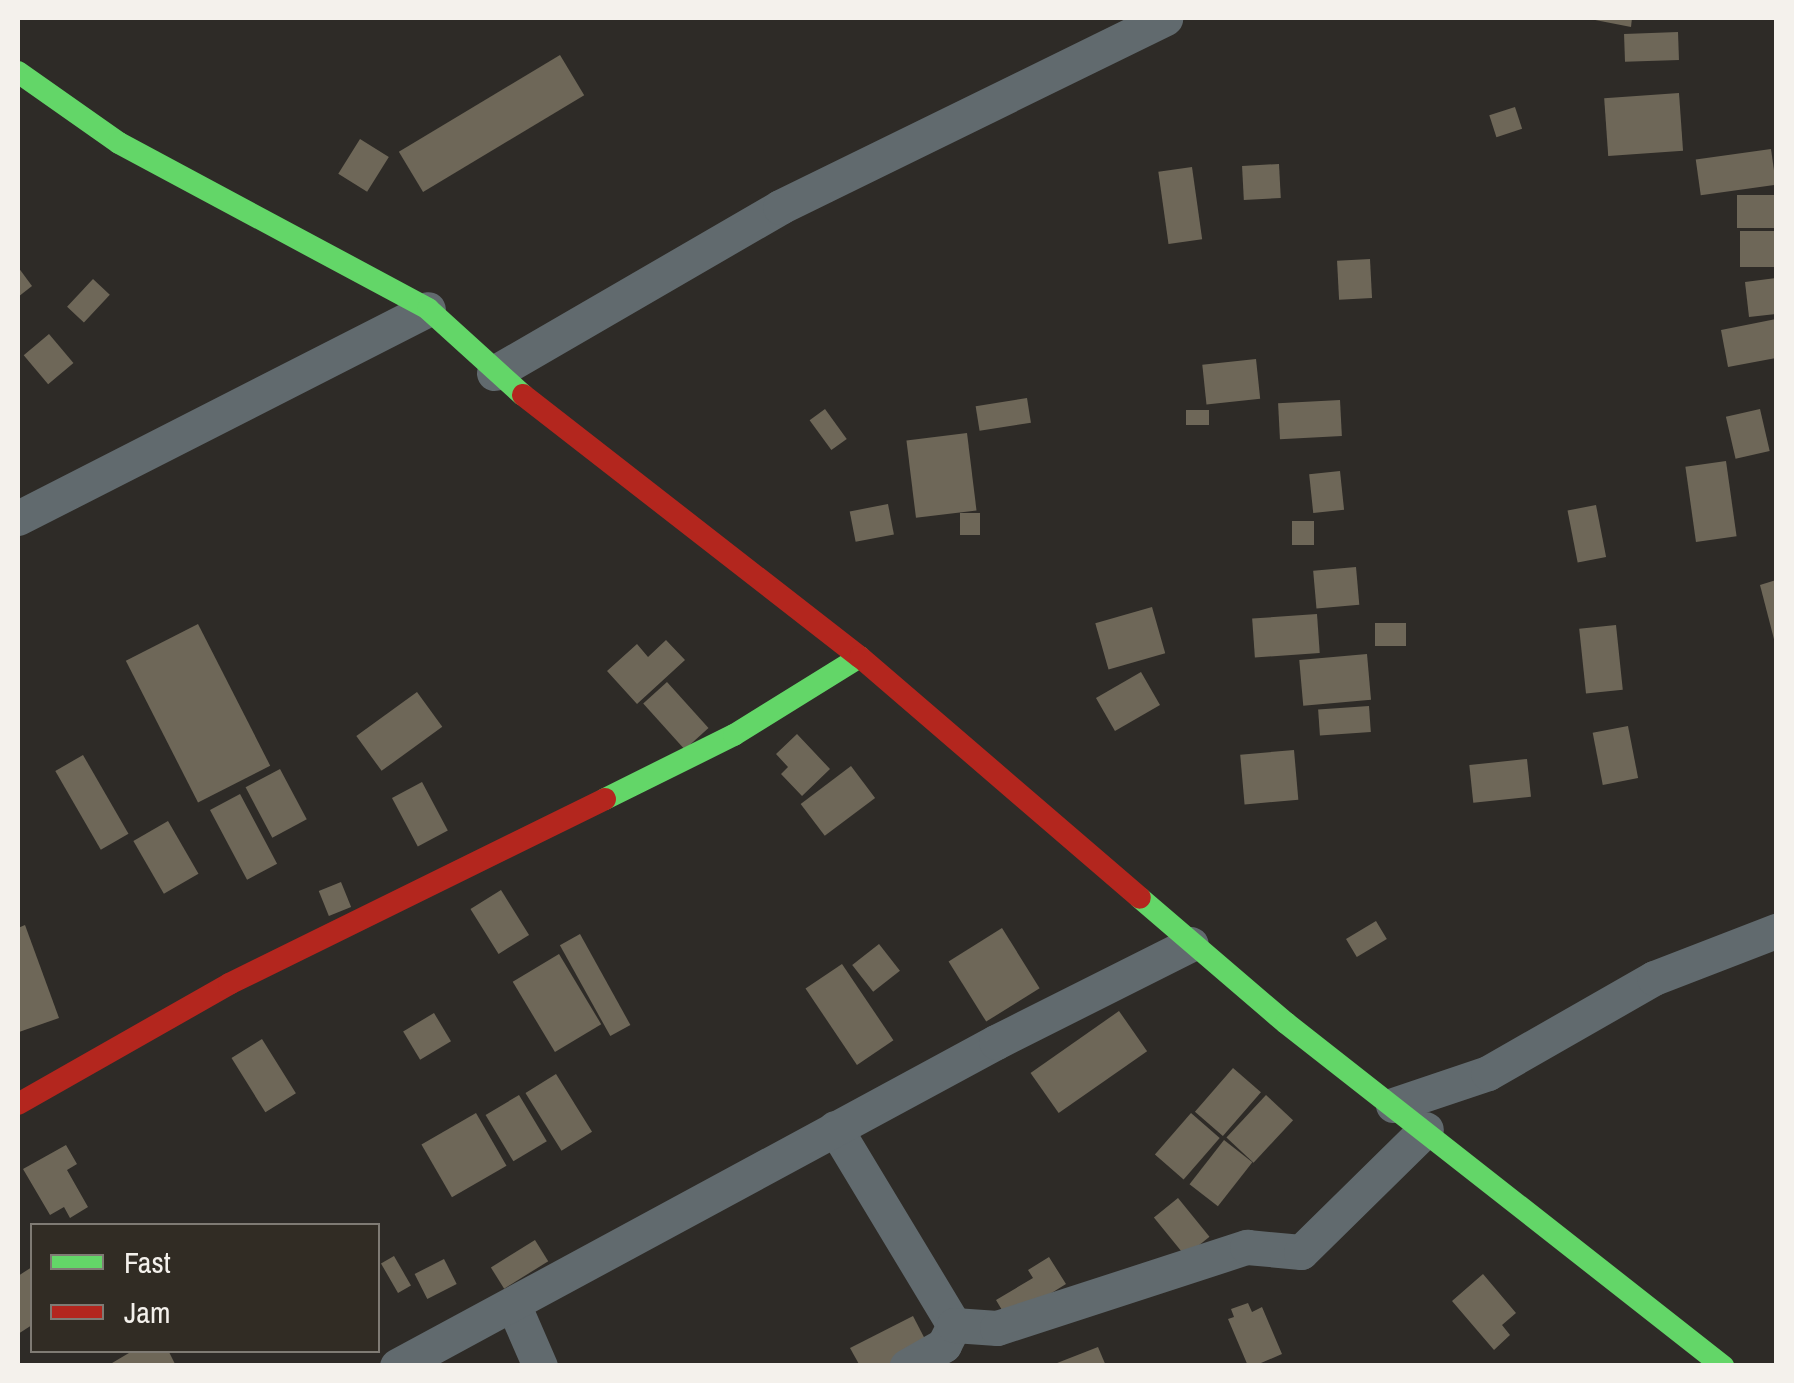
<!DOCTYPE html>
<html>
<head>
<meta charset="utf-8">
<style>
  body { margin:0 }
  #map { position:relative; width:1794px; height:1383px; overflow:hidden; background:#2e2b27; font-family:"Archivo Narrow",sans-serif }
  div>[style] { position:absolute }
  [style*='--x'] { left:calc(var(--x)*1px); top:calc(var(--y)*1px); width:calc(var(--w)*1px); rotate:calc(var(--a)*1deg) }
  .building>* { inset:0; background:#6e6758; transform-origin:0 0 }
  .street>* { height:35px; margin:-17.5px; padding:0 17.5px; transform-origin:17.5px; border-radius:17.5px; background:#616a6e }
  .fast>* { height:22px; margin:-11px; padding:0 11px; transform-origin:11px; border-radius:11px; background:#63d668 }
  .jam>* { height:22px; margin:-11px; padding:0 11px; transform-origin:11px; border-radius:11px; background:#b3261e }
  span { translate:-50% -50%; white-space:nowrap; text-align:center; line-height:1.15; -webkit-text-stroke:10px #312c24; paint-order:stroke }
  .frame { position:absolute; inset:0; border:20px solid #f4f1ec; pointer-events:none }
  .legend { position:absolute; left:30px; top:1223px; width:350px; height:130px; box-sizing:border-box; background:#312c24; border:2px solid #7f7b74; margin:0; padding:12px 18px; list-style:none; font-size:30px; color:#f4f1ec }
  .legend li { display:flex; align-items:center; gap:20px; height:50px }
  .legend b { width:50px; border:2px solid #7f7b74 }
</style>
</head>
<body>
<div id="map">
  <div class="building">
    <i style="clip-path:polygon(1585px 18px,1632px 18px,1631px 27px)"></i>
    <i style="left:1678px;top:32px;width:28px;height:54px;rotate:88deg"></i>
    <i style="left:560px;top:55px;width:47px;height:188px;rotate:59deg"></i>
    <i style="left:1679px;top:93px;width:58px;height:75px;rotate:86deg"></i>
    <i style="left:1515px;top:107px;width:23px;height:27px;rotate:72deg"></i>
    <i style="left:360px;top:139px;width:34px;height:41px;rotate:32deg"></i>
    <i style="left:1771px;top:149px;width:36px;height:76px;rotate:82deg"></i>
    <i style="left:1279px;top:164px;width:34px;height:37px;rotate:87deg"></i>
    <i style="left:1192px;top:167px;width:73px;height:34px;rotate:82deg"></i>
    <i style="left:1776px;top:195px;width:33px;height:39px;rotate:90deg"></i>
    <i style="left:1776px;top:231px;width:36px;height:36px;rotate:90deg"></i>
    <i style="left:1370px;top:259px;width:39px;height:33px;rotate:87deg"></i>
    <i style="clip-path:polygon(18px 267px,32px 286px,18px 297px)"></i>
    <i style="clip-path:polygon(1776px 278px,1776px 314px,1749px 317px,1745px 282px)"></i>
    <i style="left:93px;top:279px;width:23px;height:38px;rotate:43deg"></i>
    <i style="clip-path:polygon(1776px 319px,1776px 358px,1728px 367px,1721px 330px)"></i>
    <i style="left:49px;top:334px;width:38px;height:33px;rotate:50deg"></i>
    <i style="left:1256px;top:359px;width:40px;height:54px;rotate:84deg"></i>
    <i style="left:1027px;top:398px;width:25px;height:52px;rotate:81deg"></i>
    <i style="left:1340px;top:400px;width:36px;height:62px;rotate:87deg"></i>
    <i style="left:825px;top:409px;width:37px;height:19px;rotate:54deg"></i>
    <i style="left:1760px;top:409px;width:43px;height:35px;rotate:77deg"></i>
    <i style="left:1186px;top:410px;width:23px;height:15px"></i>
    <i style="left:967px;top:433px;width:78px;height:61px;rotate:83deg"></i>
    <i style="left:1726px;top:461px;width:76px;height:41px;rotate:82deg"></i>
    <i style="left:1340px;top:471px;width:39px;height:31px;rotate:84deg"></i>
    <i style="left:888px;top:504px;width:31px;height:39px;rotate:79deg"></i>
    <i style="left:1596px;top:505px;width:53px;height:29px;rotate:79deg"></i>
    <i style="left:960px;top:513px;width:20px;height:22px"></i>
    <i style="left:1292px;top:521px;width:22px;height:24px"></i>
    <i style="left:1356px;top:567px;width:38px;height:43px;rotate:85deg"></i>
    <i style="clip-path:polygon(1776px 580px,1776px 643px,1775px 643px,1760px 585px)"></i>
    <i style="left:1152px;top:607px;width:48px;height:59px;rotate:74deg"></i>
    <i style="left:1317px;top:614px;width:39px;height:65px;rotate:86deg"></i>
    <i style="left:1375px;top:623px;width:31px;height:23px"></i>
    <i style="left:198px;top:624px;width:159px;height:81px;rotate:63deg"></i>
    <i style="left:1616px;top:625px;width:65px;height:37px;rotate:84deg"></i>
    <i style="clip-path:polygon(666px 640px,685px 660px,637px 704px,607px 671px,637px 644px,648px 657px)"></i>
    <i style="left:1367px;top:654px;width:46px;height:68px;rotate:85deg"></i>
    <i style="left:1141px;top:672px;width:38px;height:52px;rotate:60deg"></i>
    <i style="left:667px;top:682px;width:62px;height:32px;rotate:48deg"></i>
    <i style="left:417px;top:692px;width:43px;height:75px;rotate:54deg"></i>
    <i style="left:1369px;top:706px;width:26px;height:51px;rotate:86deg"></i>
    <i style="left:1628px;top:726px;width:53px;height:36px;rotate:79deg"></i>
    <i style="clip-path:polygon(797px 734px,830px 769px,802px 796px,781px 774px,788px 767px,776px 754px)"></i>
    <i style="left:1294px;top:750px;width:50px;height:54px;rotate:85deg"></i>
    <i style="left:83px;top:755px;width:91px;height:32px;rotate:60deg"></i>
    <i style="left:1527px;top:759px;width:38px;height:58px;rotate:84deg"></i>
    <i style="left:851px;top:766px;width:40px;height:63px;rotate:53deg"></i>
    <i style="left:280px;top:769px;width:57px;height:39px;rotate:62deg"></i>
    <i style="left:422px;top:782px;width:55px;height:34px;rotate:62deg"></i>
    <i style="left:240px;top:794px;width:79px;height:34px;rotate:62deg"></i>
    <i style="left:168px;top:821px;width:61px;height:40px;rotate:60deg"></i>
    <i style="left:341px;top:882px;width:27px;height:24px;rotate:68deg"></i>
    <i style="left:501px;top:890px;width:53px;height:36px;rotate:58deg"></i>
    <i style="left:1376px;top:921px;width:21px;height:35px;rotate:59deg"></i>
    <i style="clip-path:polygon(25px 925px,59px 1018px,19px 1032px,18px 928px)"></i>
    <i style="left:1002px;top:928px;width:71px;height:63px;rotate:58deg"></i>
    <i style="left:580px;top:934px;width:104px;height:23px;rotate:61deg"></i>
    <i style="left:879px;top:944px;width:34px;height:34px;rotate:52deg"></i>
    <i style="left:559px;top:954px;width:82px;height:54px;rotate:59deg"></i>
    <i style="left:842px;top:964px;width:92px;height:44px;rotate:56deg"></i>
    <i style="left:1119px;top:1011px;width:49px;height:108px;rotate:55deg"></i>
    <i style="left:434px;top:1013px;width:33px;height:36px;rotate:59deg"></i>
    <i style="left:262px;top:1039px;width:64px;height:36px;rotate:58deg"></i>
    <i style="left:1233px;top:1068px;width:37px;height:58px;rotate:41deg"></i>
    <i style="left:556px;top:1074px;width:68px;height:36px;rotate:58deg"></i>
    <i style="left:519px;top:1095px;width:54px;height:39px;rotate:59deg"></i>
    <i style="left:1266px;top:1095px;width:37px;height:58px;rotate:43deg"></i>
    <i style="left:476px;top:1113px;width:61px;height:63px;rotate:60deg"></i>
    <i style="left:1191px;top:1113px;width:38px;height:55px;rotate:41deg"></i>
    <i style="left:1224px;top:1140px;width:36px;height:56px;rotate:38deg"></i>
    <i style="clip-path:polygon(66px 1145px,77px 1164px,67px 1170px,88px 1207px,70px 1218px,64px 1207px,50px 1215px,23px 1169px)"></i>
    <i style="left:1178px;top:1198px;width:50px;height:31px;rotate:51deg"></i>
    <i style="left:535px;top:1240px;width:25px;height:52px;rotate:58deg"></i>
    <i style="left:394px;top:1256px;width:34px;height:15px;rotate:60deg"></i>
    <i style="clip-path:polygon(1049px 1257px,1066px 1284px,1008px 1320px,996px 1300px,1033px 1278px,1028px 1270px)"></i>
    <i style="left:444px;top:1259px;width:28px;height:33px;rotate:63deg"></i>
    <i style="clip-path:polygon(32px 1267px,32px 1325px,18px 1334px,18px 1276px)"></i>
    <i style="clip-path:polygon(1483px 1274px,1516px 1313px,1502px 1325px,1510px 1335px,1494px 1350px,1452px 1301px)"></i>
    <i style="clip-path:polygon(1248px 1303px,1252px 1312px,1262px 1307px,1282px 1354px,1254px 1366px,1248px 1366px,1228px 1319px,1234px 1317px,1231px 1309px)"></i>
    <i style="clip-path:polygon(913px 1316px,927px 1343px,885px 1366px,860px 1366px,850px 1348px)"></i>
    <i style="clip-path:polygon(1098px 1347px,1106px 1366px,1052px 1366px,1052px 1365px)"></i>
    <i style="clip-path:polygon(134px 1350px,168px 1350px,176px 1366px,107px 1366px)"></i>
  </div>
  <div class="street">
    <i style="--x:494;--y:373;--w:331;--a:-30.1"></i>
    <i style="--x:780;--y:207;--w:429;--a:-26.1"></i>
    <i style="--x:18;--y:518;--w:460;--a:-27"></i>
    <i style="--x:1393;--y:1105;--w:100;--a:-18.6"></i>
    <i style="--x:1488;--y:1073;--w:191;--a:-29.8"></i>
    <i style="--x:1654;--y:978;--w:131;--a:-21.1"></i>
    <i style="--x:835;--y:1128;--w:230;--a:58.9"></i>
    <i style="--x:954;--y:1325;--w:22;--a:117"></i>
    <i style="--x:944;--y:1345;--w:43;--a:150.4"></i>
    <i style="--x:513;--y:1304;--w:68;--a:66.5"></i>
    <i style="--x:954;--y:1325;--w:43;--a:4"></i>
    <i style="--x:997;--y:1328;--w:263;--a:-18"></i>
    <i style="--x:1247;--y:1247;--w:54;--a:5.3"></i>
    <i style="--x:1301;--y:1252;--w:175;--a:-44.5"></i>
    <i style="--x:397;--y:1366;--w:681;--a:-28.41"></i>
    <i style="--x:996;--y:1042;--w:218;--a:-26.7"></i>
  </div>
  <div class="fast">
    <i style="--x:18;--y:72;--w:123;--a:35.1"></i>
    <i style="--x:119;--y:143;--w:351;--a:28.2"></i>
    <i style="--x:428;--y:309;--w:128;--a:42.2"></i>
    <i style="--x:605;--y:799;--w:144;--a:-26.4"></i>
    <i style="--x:734;--y:735;--w:148;--a:-31.8"></i>
    <i style="--x:1140;--y:898;--w:192;--a:40.6"></i>
    <i style="--x:1286;--y:1023;--w:556;--a:38.13"></i>
  </div>
  <div class="jam">
    <i style="--x:523;--y:395;--w:427;--a:37.9"></i>
    <i style="--x:860;--y:657;--w:369;--a:40.7"></i>
    <i style="--x:18;--y:1104;--w:243;--a:-29.6"></i>
    <i style="--x:229;--y:984;--w:419;--a:-26.2"></i>
  </div>
  <div class="frame"></div>
  <ul class="legend">
  <li><b style="height:12px;background:#63d668"></b>Fast</li>
  <li><b style="height:12px;background:#b3261e"></b>Jam</li>
  </ul>
</div>
</body>
</html>
